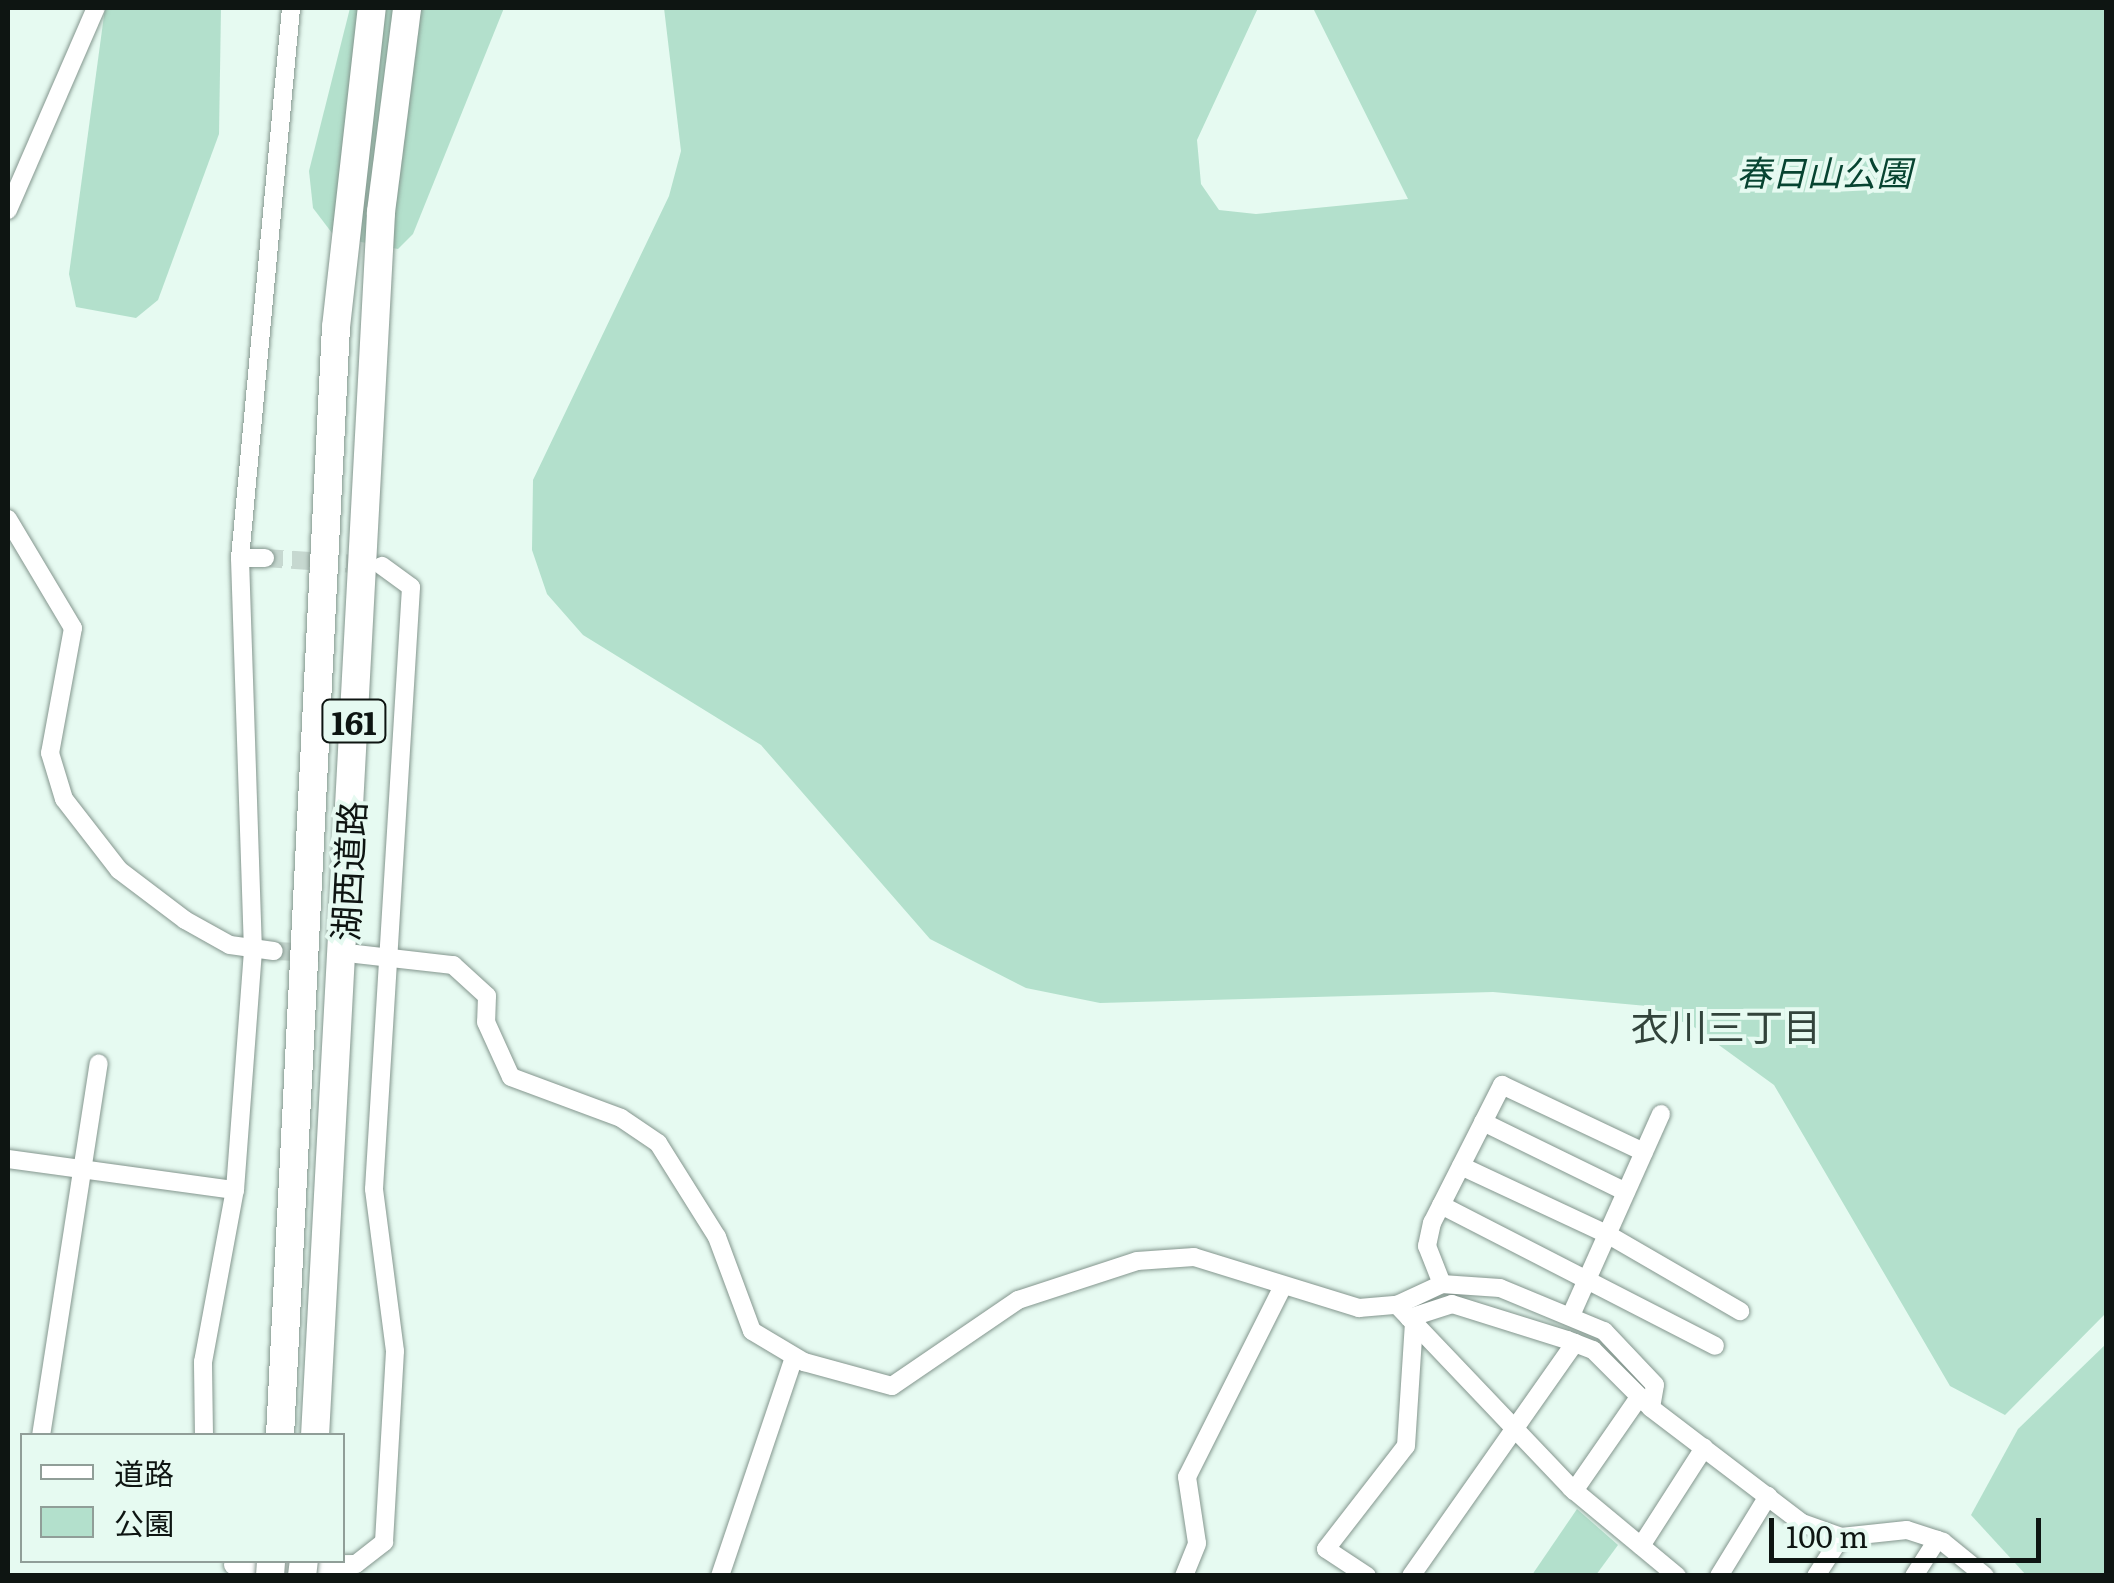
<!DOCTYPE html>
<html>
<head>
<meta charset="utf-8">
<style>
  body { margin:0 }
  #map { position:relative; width:2114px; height:1583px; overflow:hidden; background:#e6faf1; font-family:Literata,"Noto Sans JP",serif }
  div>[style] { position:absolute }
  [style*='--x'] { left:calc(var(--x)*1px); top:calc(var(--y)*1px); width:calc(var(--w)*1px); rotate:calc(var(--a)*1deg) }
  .green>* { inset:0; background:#b3e0cc }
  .minor-tunnel>* { height:18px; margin-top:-9px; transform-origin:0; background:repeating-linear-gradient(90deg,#c6d8d0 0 18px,transparent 0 27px) }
  .roads { filter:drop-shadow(0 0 2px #84968e) drop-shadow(0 0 2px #84968e) }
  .minor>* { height:18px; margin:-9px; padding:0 9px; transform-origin:9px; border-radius:9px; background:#fff }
  .highway>* { height:28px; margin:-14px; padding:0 14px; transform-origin:14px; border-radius:14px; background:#fff }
  .bridges { filter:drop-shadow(0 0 2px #84968e) drop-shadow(0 0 2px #84968e) }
  .highway-bridge>* { height:28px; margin:-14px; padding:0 14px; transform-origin:14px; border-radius:14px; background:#fff }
  span { translate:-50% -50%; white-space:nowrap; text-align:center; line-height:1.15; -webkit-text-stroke:8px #e6faf1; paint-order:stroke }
  .shield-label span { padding:2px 8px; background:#e6faf1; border:2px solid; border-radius:8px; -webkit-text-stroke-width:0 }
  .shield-label { font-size:32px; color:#0e1512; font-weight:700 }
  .park-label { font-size:35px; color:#074431; font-style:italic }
  .street-label { font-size:35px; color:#0e1512 }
  .neighbourhood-label { font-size:38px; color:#32433b }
  .frame { position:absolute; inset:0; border:10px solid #0e1512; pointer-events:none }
  .legend { position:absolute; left:20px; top:1433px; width:325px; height:130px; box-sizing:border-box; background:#e6faf1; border:2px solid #909e98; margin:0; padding:12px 18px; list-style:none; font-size:30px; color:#0e1512 }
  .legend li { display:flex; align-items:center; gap:20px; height:50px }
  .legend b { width:50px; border:2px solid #909e98 }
  .scale { position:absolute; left:1769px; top:1518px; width:272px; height:45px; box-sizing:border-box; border:5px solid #0e1512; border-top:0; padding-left:12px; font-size:30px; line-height:35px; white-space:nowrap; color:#0e1512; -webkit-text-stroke:8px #e6faf1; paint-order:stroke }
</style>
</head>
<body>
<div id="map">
  <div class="green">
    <i style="clip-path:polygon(105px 8px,221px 8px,219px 134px,158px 300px,136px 318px,76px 307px,69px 274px)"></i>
    <i style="clip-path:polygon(350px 8px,504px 8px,413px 234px,398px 249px,335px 237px,313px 208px,309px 171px)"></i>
    <i style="clip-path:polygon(664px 8px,1258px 8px,1197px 140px,1201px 184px,1219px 210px,1256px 214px,1408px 199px,1313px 8px,2106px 8px,2106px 1313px,2005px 1415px,1950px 1386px,1774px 1085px,1694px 1027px,1647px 1006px,1493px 992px,1100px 1003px,1026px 988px,930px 939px,761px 745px,583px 635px,547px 594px,532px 550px,533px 480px,669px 196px,681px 151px)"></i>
    <i style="clip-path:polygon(2106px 1344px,2106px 1575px,2026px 1575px,1971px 1515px,2018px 1429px)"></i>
    <i style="clip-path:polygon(1577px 1509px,1618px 1545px,1596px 1575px,1532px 1575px)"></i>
  </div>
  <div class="minor-tunnel">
    <i style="--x:265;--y:558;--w:105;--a:3.8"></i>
    <i style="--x:274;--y:951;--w:75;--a:2.3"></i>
  </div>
  <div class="roads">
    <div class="minor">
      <i style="--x:8;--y:210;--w:220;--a:-66.5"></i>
      <i style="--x:8;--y:519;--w:127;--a:59.2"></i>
      <i style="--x:73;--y:628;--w:127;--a:100.4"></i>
      <i style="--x:50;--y:753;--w:48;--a:73.1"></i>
      <i style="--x:64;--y:799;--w:90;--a:52.2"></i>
      <i style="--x:119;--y:870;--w:83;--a:37.1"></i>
      <i style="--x:185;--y:920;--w:51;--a:29.1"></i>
      <i style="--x:230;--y:945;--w:44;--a:7.8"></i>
      <i style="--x:240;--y:558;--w:25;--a:0"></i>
      <i style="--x:356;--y:954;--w:98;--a:6.5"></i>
      <i style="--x:453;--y:965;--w:46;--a:42.4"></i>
      <i style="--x:487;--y:996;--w:26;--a:92"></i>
      <i style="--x:486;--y:1022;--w:60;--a:65.6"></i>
      <i style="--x:511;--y:1077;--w:117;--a:20.4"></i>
      <i style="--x:621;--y:1118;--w:45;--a:34"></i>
      <i style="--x:658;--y:1143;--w:111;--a:57.9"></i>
      <i style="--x:717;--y:1237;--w:100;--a:69.6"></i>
      <i style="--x:752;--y:1331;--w:61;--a:30.8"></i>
      <i style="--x:804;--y:1362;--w:91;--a:15.3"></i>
      <i style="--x:892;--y:1386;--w:153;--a:-34.3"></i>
      <i style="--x:1018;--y:1300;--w:125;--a:-18.1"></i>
      <i style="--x:1137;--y:1261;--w:57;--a:-4"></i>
      <i style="--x:1194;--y:1257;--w:173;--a:17.2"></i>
      <i style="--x:1359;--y:1308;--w:38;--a:-5"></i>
      <i style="--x:1397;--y:1305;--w:50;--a:-25"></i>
      <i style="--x:1442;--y:1284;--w:58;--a:3.9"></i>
      <i style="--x:1500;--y:1288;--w:113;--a:22.5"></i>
      <i style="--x:1604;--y:1331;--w:74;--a:46.6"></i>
      <i style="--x:1655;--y:1385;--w:23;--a:100"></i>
      <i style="--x:1651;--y:1408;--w:190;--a:37.3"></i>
      <i style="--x:1802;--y:1523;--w:41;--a:19.7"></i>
      <i style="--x:1841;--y:1537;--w:66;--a:-6.1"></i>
      <i style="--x:1907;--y:1530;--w:38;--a:18"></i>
      <i style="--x:1943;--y:1542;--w:54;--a:39"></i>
      <i style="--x:1483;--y:1122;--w:159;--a:26.1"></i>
      <i style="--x:8;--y:1159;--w:229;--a:7.8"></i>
      <i style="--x:1461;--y:1166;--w:161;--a:25"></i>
      <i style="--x:1607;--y:1234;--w:154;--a:30.1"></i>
      <i style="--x:1441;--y:1205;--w:308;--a:27.2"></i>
      <i style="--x:1442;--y:1284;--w:41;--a:-111.5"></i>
      <i style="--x:1427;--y:1246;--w:24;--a:-78"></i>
      <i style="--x:1432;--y:1223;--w:155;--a:-63.1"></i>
      <i style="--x:1502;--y:1085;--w:157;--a:25.3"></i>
      <i style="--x:1397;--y:1305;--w:253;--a:46.4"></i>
      <i style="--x:1571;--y:1488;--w:138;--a:39.7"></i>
      <i style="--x:1572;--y:1313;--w:218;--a:-65.9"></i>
      <i style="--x:1409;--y:1318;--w:45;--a:-18"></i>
      <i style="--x:1452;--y:1304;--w:121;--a:17.4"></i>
      <i style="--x:1567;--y:1340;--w:28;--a:21"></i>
      <i style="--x:1593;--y:1350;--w:82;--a:45"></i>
      <i style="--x:41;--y:1436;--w:377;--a:-81.2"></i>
      <i style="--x:204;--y:1436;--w:74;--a:-90.8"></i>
      <i style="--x:203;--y:1362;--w:175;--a:-79.5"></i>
      <i style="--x:235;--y:1190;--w:240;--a:-85.7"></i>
      <i style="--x:253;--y:951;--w:393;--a:-91.9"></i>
      <i style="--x:240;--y:558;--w:552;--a:-84.7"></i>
      <i style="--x:1574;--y:1491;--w:114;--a:-55.3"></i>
      <i style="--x:1641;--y:1546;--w:117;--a:-57.3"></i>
      <i style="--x:233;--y:1565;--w:123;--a:-0.5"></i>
      <i style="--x:356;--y:1564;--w:36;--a:-38"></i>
      <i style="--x:384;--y:1542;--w:191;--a:-86.7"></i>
      <i style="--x:395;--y:1351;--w:163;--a:-97.4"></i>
      <i style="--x:374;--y:1189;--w:603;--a:-86.48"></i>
      <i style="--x:411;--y:587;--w:36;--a:-144"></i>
      <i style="--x:720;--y:1576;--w:230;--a:-71.3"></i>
      <i style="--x:1184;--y:1576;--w:35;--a:-68"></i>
      <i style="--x:1197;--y:1543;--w:67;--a:-98.6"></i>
      <i style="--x:1187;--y:1477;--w:214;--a:-63.3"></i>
      <i style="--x:1367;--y:1576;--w:49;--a:-146.6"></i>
      <i style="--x:1326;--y:1549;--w:130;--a:-52.2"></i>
      <i style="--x:1406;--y:1446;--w:123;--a:-86.3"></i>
      <i style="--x:1411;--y:1576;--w:285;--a:-54.9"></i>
      <i style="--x:1719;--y:1576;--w:94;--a:-58.5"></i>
      <i style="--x:1816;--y:1576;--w:46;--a:-57.3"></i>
      <i style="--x:1914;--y:1576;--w:43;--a:-57.4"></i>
    </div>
    <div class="highway">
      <i style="--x:280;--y:1436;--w:1110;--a:-87.11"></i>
      <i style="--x:336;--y:327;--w:321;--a:-83.6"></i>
      <i style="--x:315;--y:1436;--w:1226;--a:-86.91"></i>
      <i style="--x:381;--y:212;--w:206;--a:-82.7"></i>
    </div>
  </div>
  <div class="bridges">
    <div class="highway-bridge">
      <i style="--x:270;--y:1576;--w:16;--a:-86"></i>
      <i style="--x:302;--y:1576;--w:16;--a:-83"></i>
    </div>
  </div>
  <div class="shield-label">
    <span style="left:354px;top:721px">161</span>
  </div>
  <div class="park-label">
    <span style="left:1824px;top:171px">春日山公園</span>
  </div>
  <div class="street-label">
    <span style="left:347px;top:871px;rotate:-87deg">湖西道路</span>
  </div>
  <div class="neighbourhood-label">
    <span style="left:1726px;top:1025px">衣川三丁目</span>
  </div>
  <div class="frame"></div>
  <ul class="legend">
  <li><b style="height:12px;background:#fff"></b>道路</li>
  <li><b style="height:28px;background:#b3e0cc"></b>公園</li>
  </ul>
  <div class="scale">100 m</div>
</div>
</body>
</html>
